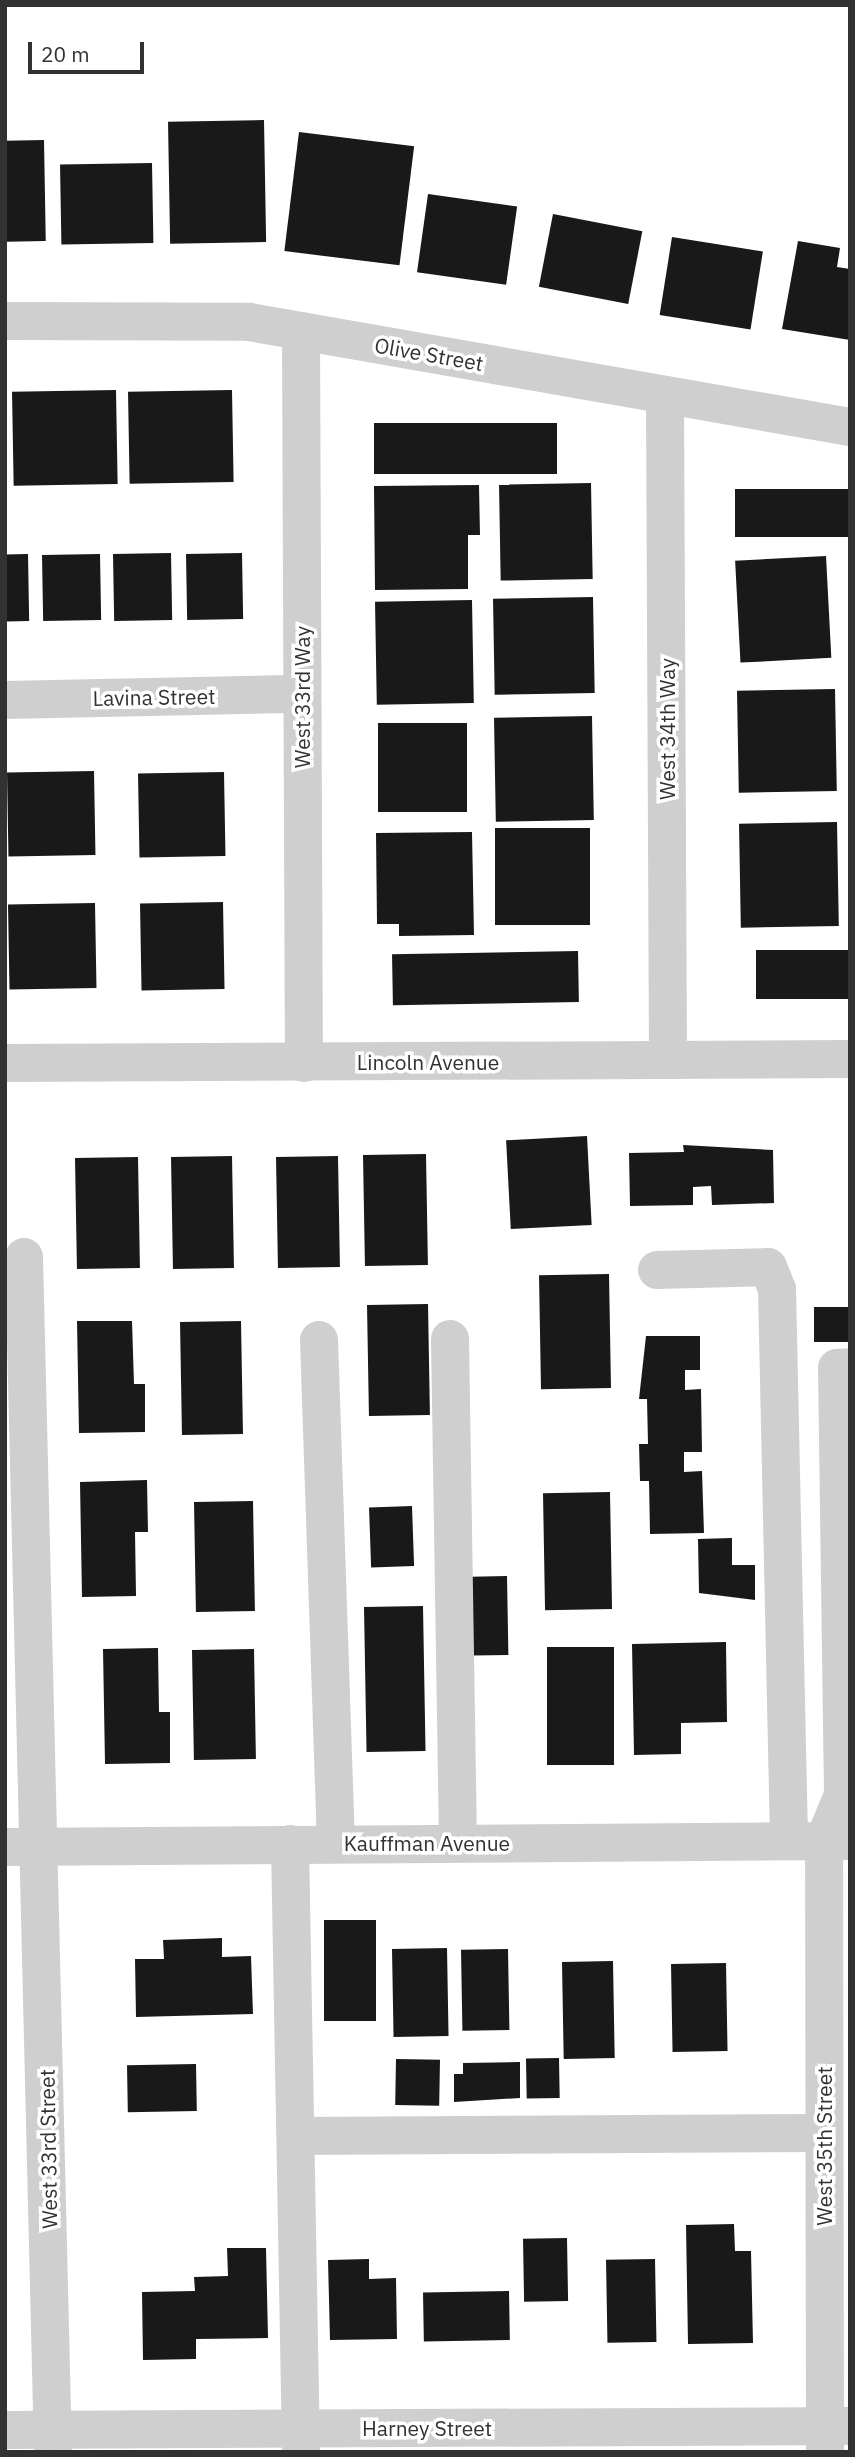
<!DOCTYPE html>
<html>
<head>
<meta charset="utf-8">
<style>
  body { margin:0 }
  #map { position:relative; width:855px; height:2457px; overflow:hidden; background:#fff; font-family:"IBM Plex Sans",sans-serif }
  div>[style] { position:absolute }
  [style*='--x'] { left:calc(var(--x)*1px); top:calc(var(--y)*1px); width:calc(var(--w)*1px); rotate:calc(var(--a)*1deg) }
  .building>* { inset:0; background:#191919; transform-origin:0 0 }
  .minor>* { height:38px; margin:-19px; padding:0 19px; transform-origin:19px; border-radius:19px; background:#cfcfcf }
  span { translate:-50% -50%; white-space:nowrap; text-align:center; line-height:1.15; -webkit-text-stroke:7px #fff; paint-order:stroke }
  .street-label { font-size:21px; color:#323232 }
  .frame { position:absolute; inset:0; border:7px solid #323232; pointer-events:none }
  .scale { position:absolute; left:28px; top:42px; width:116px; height:32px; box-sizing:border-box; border:4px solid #323232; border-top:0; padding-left:9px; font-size:21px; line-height:24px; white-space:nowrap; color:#323232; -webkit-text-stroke:5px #fff; paint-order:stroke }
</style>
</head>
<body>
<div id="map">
  <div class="building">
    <i style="left:264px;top:120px;width:122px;height:96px;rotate:89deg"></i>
    <i style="left:299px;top:132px;width:116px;height:120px;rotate:7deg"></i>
    <i style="left:44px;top:140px;width:101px;height:39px;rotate:89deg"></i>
    <i style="left:152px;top:163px;width:80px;height:92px;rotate:89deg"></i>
    <i style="left:428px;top:194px;width:90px;height:79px;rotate:8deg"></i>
    <i style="left:553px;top:214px;width:91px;height:74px;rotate:11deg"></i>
    <i style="left:672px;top:237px;width:92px;height:79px;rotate:9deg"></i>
    <i style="clip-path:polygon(798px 241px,840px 248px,837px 267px,850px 269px,850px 340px,782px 329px)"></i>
    <i style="left:116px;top:390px;width:94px;height:104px;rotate:89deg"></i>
    <i style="left:232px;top:390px;width:92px;height:104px;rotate:89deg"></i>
    <i style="left:374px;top:423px;width:183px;height:51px"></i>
    <i style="left:591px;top:483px;width:96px;height:92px;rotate:89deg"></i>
    <i style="clip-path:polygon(479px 485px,480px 535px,468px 535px,468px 589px,375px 590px,374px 486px)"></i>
    <i style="left:735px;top:489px;width:115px;height:48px"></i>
    <i style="left:171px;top:553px;width:67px;height:58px;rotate:89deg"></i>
    <i style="left:242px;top:553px;width:66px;height:56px;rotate:89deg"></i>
    <i style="left:28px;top:554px;width:67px;height:23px;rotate:89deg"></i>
    <i style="left:100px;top:554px;width:66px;height:58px;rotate:89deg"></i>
    <i style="left:826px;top:556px;width:102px;height:91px;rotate:87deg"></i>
    <i style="left:593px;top:597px;width:96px;height:100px;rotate:89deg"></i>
    <i style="left:472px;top:600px;width:103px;height:97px;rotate:89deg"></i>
    <i style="left:835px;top:689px;width:102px;height:98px;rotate:89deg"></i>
    <i style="left:592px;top:716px;width:104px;height:98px;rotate:89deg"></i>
    <i style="left:378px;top:723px;width:89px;height:89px"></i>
    <i style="left:94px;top:771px;width:84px;height:87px;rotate:89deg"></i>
    <i style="left:224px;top:772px;width:84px;height:86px;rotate:89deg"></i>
    <i style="left:837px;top:822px;width:104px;height:98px;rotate:89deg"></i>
    <i style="left:495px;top:828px;width:95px;height:97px"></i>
    <i style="clip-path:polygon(472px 832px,474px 935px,399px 936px,399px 924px,377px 924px,376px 833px)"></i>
    <i style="left:223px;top:902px;width:87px;height:83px;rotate:89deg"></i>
    <i style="left:95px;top:903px;width:85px;height:87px;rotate:89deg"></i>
    <i style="left:850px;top:950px;width:49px;height:94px;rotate:90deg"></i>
    <i style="left:578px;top:951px;width:51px;height:186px;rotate:89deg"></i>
    <i style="left:587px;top:1136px;width:89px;height:81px;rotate:87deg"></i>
    <i style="clip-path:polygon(683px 1145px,773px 1150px,774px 1203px,712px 1205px,711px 1186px,693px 1187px,693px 1205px,630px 1206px,629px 1153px,684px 1152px)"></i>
    <i style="left:426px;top:1154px;width:111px;height:63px;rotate:89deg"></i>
    <i style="left:232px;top:1156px;width:112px;height:61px;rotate:89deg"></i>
    <i style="left:338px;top:1156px;width:111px;height:62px;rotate:89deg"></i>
    <i style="left:138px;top:1157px;width:111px;height:63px;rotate:89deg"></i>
    <i style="left:609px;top:1274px;width:114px;height:70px;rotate:89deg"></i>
    <i style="left:428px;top:1304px;width:111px;height:61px;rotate:89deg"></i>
    <i style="left:850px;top:1307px;width:35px;height:36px;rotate:90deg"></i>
    <i style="clip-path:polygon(77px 1321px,132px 1321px,134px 1384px,145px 1384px,145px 1432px,79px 1433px)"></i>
    <i style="left:241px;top:1321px;width:113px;height:61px;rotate:89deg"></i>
    <i style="clip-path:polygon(646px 1336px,700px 1336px,700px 1370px,685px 1370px,685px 1390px,701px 1389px,702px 1452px,684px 1452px,684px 1472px,702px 1471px,704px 1533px,650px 1534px,649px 1481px,640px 1481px,639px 1444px,648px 1444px,647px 1399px,639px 1399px)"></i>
    <i style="clip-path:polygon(147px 1480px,148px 1532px,135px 1532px,136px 1596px,82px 1597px,80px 1482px)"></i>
    <i style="left:610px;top:1492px;width:117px;height:67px;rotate:89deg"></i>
    <i style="left:253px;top:1501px;width:110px;height:59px;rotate:89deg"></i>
    <i style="left:412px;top:1506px;width:60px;height:43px;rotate:88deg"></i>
    <i style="clip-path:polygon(732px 1538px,732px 1565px,755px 1565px,755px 1600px,699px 1593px,698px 1539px)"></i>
    <i style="left:507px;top:1576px;width:79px;height:36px;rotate:89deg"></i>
    <i style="left:423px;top:1606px;width:145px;height:59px;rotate:89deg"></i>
    <i style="clip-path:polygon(726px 1642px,727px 1722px,681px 1723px,681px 1754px,634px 1755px,632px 1644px)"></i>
    <i style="left:614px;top:1647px;width:118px;height:67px;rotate:90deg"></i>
    <i style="clip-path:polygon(158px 1648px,159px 1712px,170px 1712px,170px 1763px,105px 1764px,103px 1649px)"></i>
    <i style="left:254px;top:1649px;width:110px;height:62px;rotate:89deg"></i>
    <i style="left:324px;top:1920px;width:52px;height:101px"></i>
    <i style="clip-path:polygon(222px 1938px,222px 1957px,251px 1956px,253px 2014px,136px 2017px,135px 1959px,164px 1959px,163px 1940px)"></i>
    <i style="left:447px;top:1948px;width:88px;height:55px;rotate:89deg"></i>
    <i style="left:508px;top:1949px;width:81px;height:47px;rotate:89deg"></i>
    <i style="left:613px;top:1961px;width:97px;height:51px;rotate:89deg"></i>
    <i style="left:726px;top:1963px;width:88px;height:55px;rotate:89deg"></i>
    <i style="left:559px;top:2058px;width:40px;height:33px;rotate:89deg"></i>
    <i style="left:396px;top:2059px;width:44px;height:46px;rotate:1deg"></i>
    <i style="clip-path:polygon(520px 2062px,520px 2098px,454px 2102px,454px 2074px,463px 2074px,463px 2063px)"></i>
    <i style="left:196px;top:2064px;width:47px;height:69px;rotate:89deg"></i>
    <i style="clip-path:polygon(734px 2224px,735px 2251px,751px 2251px,753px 2343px,688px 2344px,686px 2225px)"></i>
    <i style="left:567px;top:2238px;width:63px;height:44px;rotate:89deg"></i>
    <i style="clip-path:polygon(227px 2248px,266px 2248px,268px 2338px,196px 2339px,196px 2359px,143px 2360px,142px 2292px,195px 2291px,194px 2277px,228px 2276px)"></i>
    <i style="clip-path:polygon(369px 2259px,369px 2279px,396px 2278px,397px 2339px,330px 2340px,328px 2260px)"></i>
    <i style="left:655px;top:2259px;width:83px;height:49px;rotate:89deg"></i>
    <i style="left:509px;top:2291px;width:49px;height:86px;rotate:89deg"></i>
  </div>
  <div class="minor">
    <i style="--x:5;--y:321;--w:244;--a:0.2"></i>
    <i style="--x:249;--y:322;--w:610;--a:9.91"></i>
    <i style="--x:301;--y:331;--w:732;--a:89.77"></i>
    <i style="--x:665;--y:398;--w:662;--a:89.74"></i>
    <i style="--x:5;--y:700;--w:297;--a:-1.2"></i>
    <i style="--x:5;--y:1063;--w:845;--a:-0.27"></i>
    <i style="--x:24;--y:1257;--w:1195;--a:88.61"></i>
    <i style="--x:657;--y:1270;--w:111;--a:-1.5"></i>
    <i style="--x:768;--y:1267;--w:24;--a:68"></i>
    <i style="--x:777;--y:1289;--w:552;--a:88.75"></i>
    <i style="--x:450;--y:1339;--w:504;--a:89.09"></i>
    <i style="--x:319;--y:1340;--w:504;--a:88.07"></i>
    <i style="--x:290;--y:1844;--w:608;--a:88.96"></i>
    <i style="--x:5;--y:1847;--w:843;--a:-0.41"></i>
    <i style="--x:296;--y:2136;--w:528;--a:-0.33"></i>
    <i style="--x:5;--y:2430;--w:845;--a:-0.27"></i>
    <i style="--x:825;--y:2452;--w:611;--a:-90.09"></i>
    <i style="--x:824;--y:1841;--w:50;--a:-67.6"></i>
    <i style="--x:843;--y:1795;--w:427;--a:-90.8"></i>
    <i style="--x:837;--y:1368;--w:13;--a:-4"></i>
  </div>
  <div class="street-label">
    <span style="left:429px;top:354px;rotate:10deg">Olive Street</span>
    <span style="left:154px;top:697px;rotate:-1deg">Lavina Street</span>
    <span style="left:302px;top:697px;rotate:-90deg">West 33rd Way</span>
    <span style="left:667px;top:729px;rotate:-90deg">West 34th Way</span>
    <span style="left:428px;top:1062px">Lincoln Avenue</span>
    <span style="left:427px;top:1843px">Kauffman Avenue</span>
    <span style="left:824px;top:2146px;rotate:-90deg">West 35th Street</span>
    <span style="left:48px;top:2149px;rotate:-91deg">West 33rd Street</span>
    <span style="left:427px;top:2428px">Harney Street</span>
  </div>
  <div class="frame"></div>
  <div class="scale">20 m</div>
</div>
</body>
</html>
